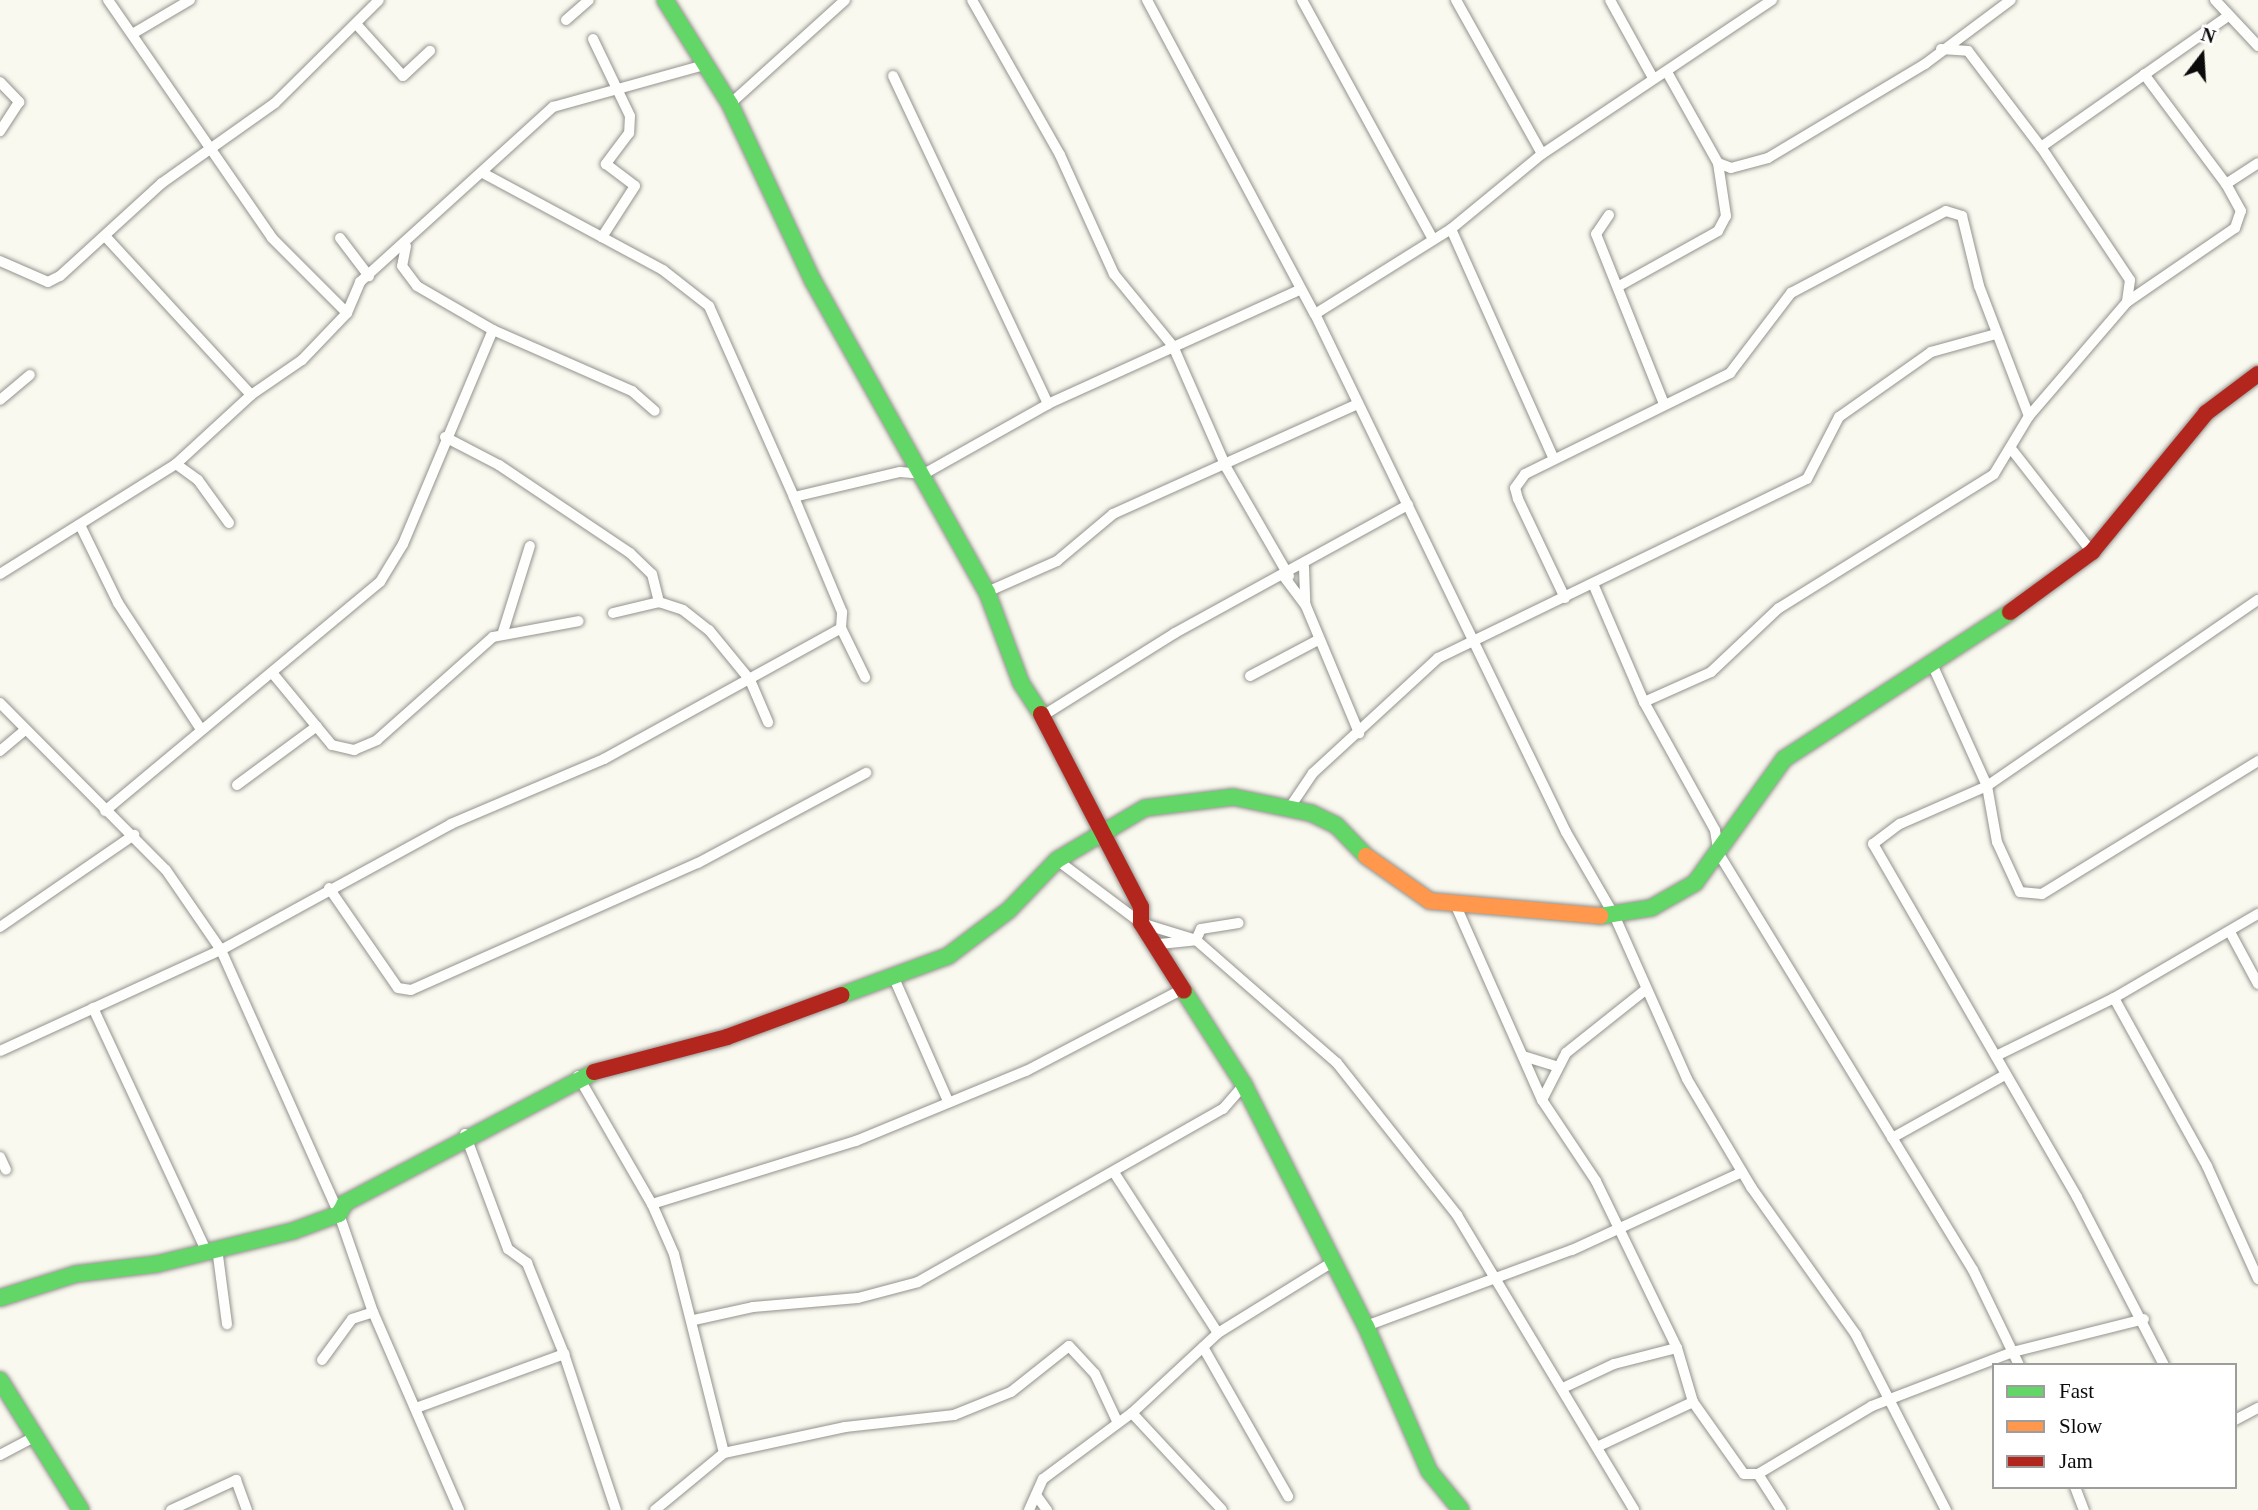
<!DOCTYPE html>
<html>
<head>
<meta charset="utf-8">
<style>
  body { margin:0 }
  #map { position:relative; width:2258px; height:1510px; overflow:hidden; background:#faf9ef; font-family:Georgia,serif }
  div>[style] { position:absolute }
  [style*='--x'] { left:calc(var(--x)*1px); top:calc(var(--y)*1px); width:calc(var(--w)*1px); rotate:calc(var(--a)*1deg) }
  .roads { filter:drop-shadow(0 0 2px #93928e) drop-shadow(0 0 2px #93928e) }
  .street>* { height:10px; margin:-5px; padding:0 5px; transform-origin:5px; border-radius:5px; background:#fefefd }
  .fast>* { height:16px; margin:-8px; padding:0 8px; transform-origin:8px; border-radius:8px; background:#63d668 }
  .slow>* { height:16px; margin:-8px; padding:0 8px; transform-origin:8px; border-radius:8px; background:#ff974d }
  .jam>* { height:16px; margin:-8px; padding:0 8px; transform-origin:8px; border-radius:8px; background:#b3261e }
  span { translate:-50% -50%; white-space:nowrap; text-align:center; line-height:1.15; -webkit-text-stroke:7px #fff; paint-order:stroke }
  .legend { position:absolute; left:1992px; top:1363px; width:245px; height:126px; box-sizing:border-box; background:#fff; border:2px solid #9d9d9d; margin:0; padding:9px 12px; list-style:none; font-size:21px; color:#0b0b0b }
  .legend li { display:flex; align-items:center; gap:14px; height:35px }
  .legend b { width:35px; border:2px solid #9d9d9d }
  .north { position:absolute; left:2167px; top:21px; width:70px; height:70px; -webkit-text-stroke:5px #fff; paint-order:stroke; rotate:17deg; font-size:19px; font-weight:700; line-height:28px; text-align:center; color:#0b0b0b }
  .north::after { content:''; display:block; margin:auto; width:24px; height:32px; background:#0b0b0b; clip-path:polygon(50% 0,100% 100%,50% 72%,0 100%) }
</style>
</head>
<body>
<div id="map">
  <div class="roads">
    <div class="street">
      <i style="--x:108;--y:0;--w:289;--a:55.4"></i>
      <i style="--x:272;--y:238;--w:106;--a:45"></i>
      <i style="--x:972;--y:0;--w:178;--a:60.4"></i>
      <i style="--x:1060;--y:155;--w:131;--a:65.6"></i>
      <i style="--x:1114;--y:274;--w:93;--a:50.7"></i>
      <i style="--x:1173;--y:346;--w:132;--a:66.3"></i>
      <i style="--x:1226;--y:467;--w:126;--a:60"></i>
      <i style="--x:1147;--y:0;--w:356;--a:61.9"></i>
      <i style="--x:1315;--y:314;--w:576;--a:64.15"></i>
      <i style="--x:1566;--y:832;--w:98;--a:60"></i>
      <i style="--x:1615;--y:917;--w:177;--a:66"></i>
      <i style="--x:1687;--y:1079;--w:126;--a:59.3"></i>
      <i style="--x:1751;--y:1187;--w:181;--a:54.6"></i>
      <i style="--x:1856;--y:1335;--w:197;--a:62.8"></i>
      <i style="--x:1302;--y:0;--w:270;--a:61.3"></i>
      <i style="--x:1456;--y:0;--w:176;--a:60.8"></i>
      <i style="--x:1610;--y:0;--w:89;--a:61.1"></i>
      <i style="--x:2215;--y:0;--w:63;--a:46.9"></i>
      <i style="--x:566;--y:20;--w:30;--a:-41"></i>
      <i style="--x:358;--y:26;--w:67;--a:48"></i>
      <i style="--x:403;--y:76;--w:37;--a:-43"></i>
      <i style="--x:134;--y:33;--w:65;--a:-30.5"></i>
      <i style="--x:593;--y:39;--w:85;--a:64.3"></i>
      <i style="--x:630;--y:116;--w:17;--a:93"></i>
      <i style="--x:629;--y:133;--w:39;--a:127"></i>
      <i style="--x:606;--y:164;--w:36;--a:37"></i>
      <i style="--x:635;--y:186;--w:61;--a:122.9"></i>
      <i style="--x:1941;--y:49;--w:27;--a:4"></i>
      <i style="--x:1968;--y:51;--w:121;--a:52.8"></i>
      <i style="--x:2041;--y:147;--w:160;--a:56.2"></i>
      <i style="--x:2130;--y:280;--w:22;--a:98"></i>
      <i style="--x:893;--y:76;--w:363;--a:64.7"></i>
      <i style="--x:0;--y:82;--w:28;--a:46"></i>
      <i style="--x:19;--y:102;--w:35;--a:123"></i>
      <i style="--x:730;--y:104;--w:155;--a:-42.1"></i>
      <i style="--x:2041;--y:147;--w:228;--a:-35"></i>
      <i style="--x:1718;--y:163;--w:14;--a:21"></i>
      <i style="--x:1731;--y:168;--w:38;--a:-15"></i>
      <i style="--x:1768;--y:158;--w:183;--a:-30.9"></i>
      <i style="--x:1925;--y:64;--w:107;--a:-36.7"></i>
      <i style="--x:2226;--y:184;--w:38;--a:-33"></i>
      <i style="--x:1609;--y:215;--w:23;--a:124"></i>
      <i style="--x:1596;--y:234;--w:183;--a:68.2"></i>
      <i style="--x:1451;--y:229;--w:250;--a:65.9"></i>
      <i style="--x:105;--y:236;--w:216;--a:47.4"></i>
      <i style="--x:340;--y:238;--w:48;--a:52.7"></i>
      <i style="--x:406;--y:246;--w:20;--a:101"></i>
      <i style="--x:402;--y:266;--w:25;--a:53"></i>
      <i style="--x:417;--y:286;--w:88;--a:30.1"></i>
      <i style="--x:493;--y:330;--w:152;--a:23.7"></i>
      <i style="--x:632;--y:391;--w:30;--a:41"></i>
      <i style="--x:0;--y:261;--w:52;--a:23.6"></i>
      <i style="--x:48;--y:282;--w:13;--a:-27"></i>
      <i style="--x:60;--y:276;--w:138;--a:-42.4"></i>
      <i style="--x:162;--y:183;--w:138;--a:-35.3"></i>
      <i style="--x:275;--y:103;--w:146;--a:-44.7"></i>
      <i style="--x:1621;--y:285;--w:111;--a:-29.1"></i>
      <i style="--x:1718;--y:231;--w:17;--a:-62"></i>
      <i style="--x:1726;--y:216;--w:54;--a:-98.6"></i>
      <i style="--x:1718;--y:163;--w:104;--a:-119.3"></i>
      <i style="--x:1315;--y:314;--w:160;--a:-32"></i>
      <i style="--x:1451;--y:229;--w:118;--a:-39.5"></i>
      <i style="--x:1542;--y:154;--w:277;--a:-33.8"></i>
      <i style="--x:0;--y:400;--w:39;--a:-40"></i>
      <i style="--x:445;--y:437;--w:61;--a:27.4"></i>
      <i style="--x:499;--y:465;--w:158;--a:33.9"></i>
      <i style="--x:630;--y:553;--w:30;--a:44"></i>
      <i style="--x:652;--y:574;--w:29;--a:76"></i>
      <i style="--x:2013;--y:451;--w:128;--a:52"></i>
      <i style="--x:176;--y:464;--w:27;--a:36"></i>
      <i style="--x:198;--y:480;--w:53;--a:54.2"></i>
      <i style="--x:794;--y:497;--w:109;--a:-13.3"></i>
      <i style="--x:900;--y:472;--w:24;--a:5"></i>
      <i style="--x:924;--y:474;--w:142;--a:-29.4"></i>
      <i style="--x:1048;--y:404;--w:273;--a:-24.4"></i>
      <i style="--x:81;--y:527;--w:85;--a:64"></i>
      <i style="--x:118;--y:603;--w:149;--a:56.7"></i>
      <i style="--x:1304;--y:567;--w:36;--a:88"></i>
      <i style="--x:0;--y:574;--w:208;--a:-32"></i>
      <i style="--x:176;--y:464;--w:102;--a:-42.6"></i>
      <i style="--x:251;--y:395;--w:62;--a:-34.5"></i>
      <i style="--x:302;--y:360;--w:65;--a:-46.2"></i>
      <i style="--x:347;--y:313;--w:34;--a:-67"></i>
      <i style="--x:360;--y:282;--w:261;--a:-42.2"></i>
      <i style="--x:553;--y:107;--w:157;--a:-15.5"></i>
      <i style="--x:1285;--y:578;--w:35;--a:53"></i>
      <i style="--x:1306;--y:606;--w:138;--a:67.3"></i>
      <i style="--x:1594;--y:586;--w:126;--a:66.7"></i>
      <i style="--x:1644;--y:702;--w:146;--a:61"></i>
      <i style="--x:1715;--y:830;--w:24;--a:81"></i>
      <i style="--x:1719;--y:854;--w:487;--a:58.6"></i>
      <i style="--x:1973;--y:1270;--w:106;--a:64.2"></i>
      <i style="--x:987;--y:592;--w:77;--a:-23.9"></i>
      <i style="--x:1057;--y:561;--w:73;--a:-40"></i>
      <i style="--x:1113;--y:514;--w:266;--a:-24.2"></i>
      <i style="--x:1565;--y:598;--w:110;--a:-115.4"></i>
      <i style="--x:1518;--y:499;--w:11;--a:-105"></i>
      <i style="--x:1515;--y:488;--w:17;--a:-54"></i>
      <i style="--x:1525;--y:474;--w:229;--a:-26.2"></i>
      <i style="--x:1730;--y:373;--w:101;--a:-52.7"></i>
      <i style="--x:1791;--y:293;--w:175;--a:-27.9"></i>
      <i style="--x:1946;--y:211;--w:17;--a:17"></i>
      <i style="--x:1962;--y:216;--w:72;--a:76.3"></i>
      <i style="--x:1979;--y:286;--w:139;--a:69"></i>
      <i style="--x:613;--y:613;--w:47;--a:-13.4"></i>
      <i style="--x:659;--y:602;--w:25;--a:18"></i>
      <i style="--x:683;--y:610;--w:33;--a:38"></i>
      <i style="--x:709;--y:630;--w:65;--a:50.6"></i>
      <i style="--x:750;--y:680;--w:46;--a:66.8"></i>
      <i style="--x:841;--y:628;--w:55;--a:63.9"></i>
      <i style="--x:503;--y:632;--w:90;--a:-72.6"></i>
      <i style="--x:1932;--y:664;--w:134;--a:65.7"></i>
      <i style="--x:1987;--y:786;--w:57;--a:79.9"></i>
      <i style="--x:1997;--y:842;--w:55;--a:65.3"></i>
      <i style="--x:2020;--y:892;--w:22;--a:5"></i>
      <i style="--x:2042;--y:894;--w:254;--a:-31.6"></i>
      <i style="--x:274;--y:675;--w:91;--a:50.4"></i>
      <i style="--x:332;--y:745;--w:23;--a:13"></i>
      <i style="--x:354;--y:750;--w:25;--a:-23"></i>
      <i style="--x:377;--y:740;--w:155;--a:-41.6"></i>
      <i style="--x:493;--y:637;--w:87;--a:-10.5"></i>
      <i style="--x:1250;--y:676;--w:77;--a:-27.9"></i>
      <i style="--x:1644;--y:702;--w:73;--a:-24.1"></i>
      <i style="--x:1711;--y:672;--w:93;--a:-43.3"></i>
      <i style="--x:1779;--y:608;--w:253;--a:-31.9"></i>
      <i style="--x:1994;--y:474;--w:68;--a:-58.9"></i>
      <i style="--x:2029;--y:416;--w:150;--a:-49.3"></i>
      <i style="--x:2127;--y:302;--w:131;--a:-34.4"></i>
      <i style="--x:2235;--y:228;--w:18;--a:-71"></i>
      <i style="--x:2241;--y:211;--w:31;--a:-119"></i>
      <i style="--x:2226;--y:184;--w:137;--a:-126.7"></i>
      <i style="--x:0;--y:703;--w:235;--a:45.2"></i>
      <i style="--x:166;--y:870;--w:97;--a:55.5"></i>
      <i style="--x:221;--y:950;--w:289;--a:65.9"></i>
      <i style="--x:339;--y:1214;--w:104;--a:70.9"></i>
      <i style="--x:373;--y:1312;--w:216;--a:66.5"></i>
      <i style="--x:1044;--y:715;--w:155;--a:-32"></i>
      <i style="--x:1175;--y:633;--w:266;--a:-28.8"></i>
      <i style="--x:0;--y:751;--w:33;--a:-40"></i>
      <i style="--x:237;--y:785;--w:99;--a:-36.4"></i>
      <i style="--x:1290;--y:807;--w:41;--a:-55.9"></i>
      <i style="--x:1313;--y:773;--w:170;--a:-42.6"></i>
      <i style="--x:1438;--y:658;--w:410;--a:-25.9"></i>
      <i style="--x:1807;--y:479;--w:70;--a:-62.7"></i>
      <i style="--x:1839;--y:417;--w:113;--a:-35.2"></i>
      <i style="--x:1931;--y:352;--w:67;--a:-15.5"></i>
      <i style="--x:105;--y:811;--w:358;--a:-39.8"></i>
      <i style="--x:380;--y:582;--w:44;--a:-58.8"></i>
      <i style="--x:403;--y:544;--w:232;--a:-67.2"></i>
      <i style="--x:1057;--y:860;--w:105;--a:36.9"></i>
      <i style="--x:1141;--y:923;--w:58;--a:17.2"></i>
      <i style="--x:1196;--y:940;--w:187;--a:41.1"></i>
      <i style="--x:1337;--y:1063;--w:194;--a:51.7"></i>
      <i style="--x:1457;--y:1215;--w:344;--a:59"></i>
      <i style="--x:329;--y:888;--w:121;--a:55.4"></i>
      <i style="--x:398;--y:988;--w:13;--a:9"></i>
      <i style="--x:411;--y:990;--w:314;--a:-23.9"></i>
      <i style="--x:698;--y:863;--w:191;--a:-28.2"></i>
      <i style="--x:1456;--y:906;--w:212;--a:66.1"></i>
      <i style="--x:0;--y:927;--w:163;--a:-34.5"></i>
      <i style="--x:2230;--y:932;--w:59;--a:61.7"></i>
      <i style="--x:1160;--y:944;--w:36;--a:-6"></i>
      <i style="--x:1196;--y:940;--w:12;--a:-66"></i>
      <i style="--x:1201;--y:929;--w:38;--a:-9"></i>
      <i style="--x:894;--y:978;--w:132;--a:66.3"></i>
      <i style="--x:2114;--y:998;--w:192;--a:61"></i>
      <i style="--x:2207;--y:1166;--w:124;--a:65.7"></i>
      <i style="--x:93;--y:1008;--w:267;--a:65"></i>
      <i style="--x:0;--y:1051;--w:243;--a:-24.6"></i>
      <i style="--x:221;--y:950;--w:262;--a:-28.7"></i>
      <i style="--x:451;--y:824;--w:166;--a:-23"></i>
      <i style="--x:604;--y:759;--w:271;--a:-28.9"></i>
      <i style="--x:841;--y:628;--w:16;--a:-86"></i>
      <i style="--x:842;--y:612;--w:125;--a:-112.7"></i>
      <i style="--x:794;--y:497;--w:209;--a:-114"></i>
      <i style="--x:709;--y:306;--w:58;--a:-142"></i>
      <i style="--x:663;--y:270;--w:202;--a:-151.7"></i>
      <i style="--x:1523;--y:1056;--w:34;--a:17"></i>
      <i style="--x:1996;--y:1056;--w:131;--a:-26.2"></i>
      <i style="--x:2114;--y:998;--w:167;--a:-30.3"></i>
      <i style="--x:578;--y:1076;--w:148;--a:60"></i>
      <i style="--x:652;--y:1204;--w:55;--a:66.3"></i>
      <i style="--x:674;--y:1254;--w:205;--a:75.9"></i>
      <i style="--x:724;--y:1453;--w:124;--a:-12.1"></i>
      <i style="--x:845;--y:1427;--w:110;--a:-6.3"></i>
      <i style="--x:954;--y:1415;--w:61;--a:-22"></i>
      <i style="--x:1011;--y:1392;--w:74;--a:-38.4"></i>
      <i style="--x:1069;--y:1346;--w:38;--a:47"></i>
      <i style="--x:1095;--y:1374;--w:52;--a:64.9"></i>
      <i style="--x:465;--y:1134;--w:123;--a:69.5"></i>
      <i style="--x:508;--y:1249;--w:24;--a:36"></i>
      <i style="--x:527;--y:1263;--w:98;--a:67.9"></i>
      <i style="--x:564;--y:1354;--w:164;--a:71.6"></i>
      <i style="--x:1892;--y:1138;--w:127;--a:-29.2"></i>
      <i style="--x:0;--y:1157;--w:14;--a:65"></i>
      <i style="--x:1115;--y:1174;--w:189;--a:57.1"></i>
      <i style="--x:652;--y:1204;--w:214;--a:-17.2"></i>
      <i style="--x:856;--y:1141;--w:184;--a:-22.4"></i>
      <i style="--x:1026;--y:1071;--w:179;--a:-27.6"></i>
      <i style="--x:217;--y:1248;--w:77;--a:82.5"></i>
      <i style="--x:694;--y:1320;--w:60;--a:-12.4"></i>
      <i style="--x:753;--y:1307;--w:105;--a:-4.9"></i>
      <i style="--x:858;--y:1298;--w:62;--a:-14.9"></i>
      <i style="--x:918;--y:1282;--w:351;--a:-29.6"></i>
      <i style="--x:1223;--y:1109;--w:32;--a:-49"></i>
      <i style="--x:1366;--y:1326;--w:220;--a:-20.3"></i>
      <i style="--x:1572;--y:1250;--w:187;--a:-24.6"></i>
      <i style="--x:1203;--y:1347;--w:172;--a:60.3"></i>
      <i style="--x:1677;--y:1348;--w:56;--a:73.5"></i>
      <i style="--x:1693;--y:1402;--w:88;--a:54.7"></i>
      <i style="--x:1744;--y:1474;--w:14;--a:0"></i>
      <i style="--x:1758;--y:1474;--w:43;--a:57.4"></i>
      <i style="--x:322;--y:1360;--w:51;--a:-53.8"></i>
      <i style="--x:352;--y:1319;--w:22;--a:-18"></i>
      <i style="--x:2164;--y:1365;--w:189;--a:-117.4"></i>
      <i style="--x:2077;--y:1197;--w:408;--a:-120"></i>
      <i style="--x:1873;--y:844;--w:34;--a:-37"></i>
      <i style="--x:1900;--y:824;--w:95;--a:-23.6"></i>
      <i style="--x:1987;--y:786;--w:329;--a:-34.5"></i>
      <i style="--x:1565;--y:1387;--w:54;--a:-25.1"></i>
      <i style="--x:1614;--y:1364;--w:65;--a:-14.3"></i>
      <i style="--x:1677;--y:1348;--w:186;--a:-115.9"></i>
      <i style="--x:1596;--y:1181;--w:97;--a:-123.7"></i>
      <i style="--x:1542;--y:1100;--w:53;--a:-62.9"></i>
      <i style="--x:1566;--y:1053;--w:100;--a:-38.5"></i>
      <i style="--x:416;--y:1408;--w:158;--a:-20"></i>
      <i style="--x:1132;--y:1413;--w:132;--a:47.1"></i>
      <i style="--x:2235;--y:1420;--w:26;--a:-28"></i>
      <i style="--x:1599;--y:1446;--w:104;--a:-25.1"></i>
      <i style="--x:0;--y:1455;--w:41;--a:-27.8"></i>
      <i style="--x:1758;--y:1474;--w:133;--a:-30.8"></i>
      <i style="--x:1872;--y:1406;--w:151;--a:-21"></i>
      <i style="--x:2013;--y:1352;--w:135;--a:-14.1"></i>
      <i style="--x:2075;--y:1487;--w:25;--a:69"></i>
      <i style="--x:1036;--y:1495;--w:19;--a:54"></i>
      <i style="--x:171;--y:1510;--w:72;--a:-24.8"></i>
      <i style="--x:236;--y:1480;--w:32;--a:70"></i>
      <i style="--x:655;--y:1510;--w:89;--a:-39.6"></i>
      <i style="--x:1029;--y:1510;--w:34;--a:-66"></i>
      <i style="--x:1043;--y:1479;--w:111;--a:-36.6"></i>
      <i style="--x:1132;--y:1413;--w:117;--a:-42.9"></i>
      <i style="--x:1218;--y:1333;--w:133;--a:-31.8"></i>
    </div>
    <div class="fast">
      <i style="--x:665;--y:0;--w:123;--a:58"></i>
      <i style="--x:730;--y:104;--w:195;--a:64.9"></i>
      <i style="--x:813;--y:281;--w:356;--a:60.8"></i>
      <i style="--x:987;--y:592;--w:97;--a:69.5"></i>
      <i style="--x:1021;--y:683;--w:37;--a:57"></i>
      <i style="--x:1600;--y:916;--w:52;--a:-8.9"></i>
      <i style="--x:1651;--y:908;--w:51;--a:-29.6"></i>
      <i style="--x:1695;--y:883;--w:153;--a:-54.3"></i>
      <i style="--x:1784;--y:759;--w:270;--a:-33"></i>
      <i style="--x:1184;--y:991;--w:112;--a:57.4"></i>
      <i style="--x:1244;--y:1085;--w:270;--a:63.2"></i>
      <i style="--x:1366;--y:1326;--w:158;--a:66.5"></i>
      <i style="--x:1429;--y:1471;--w:50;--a:50.6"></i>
      <i style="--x:842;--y:995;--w:113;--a:-20.2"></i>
      <i style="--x:948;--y:956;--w:76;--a:-37"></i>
      <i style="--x:1009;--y:910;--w:69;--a:-46.2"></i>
      <i style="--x:1057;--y:860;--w:102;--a:-30.6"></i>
      <i style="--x:1145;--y:808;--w:89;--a:-7.1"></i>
      <i style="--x:1233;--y:797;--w:80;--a:11.6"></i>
      <i style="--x:1311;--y:813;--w:28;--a:26"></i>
      <i style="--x:1336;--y:825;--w:43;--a:45.9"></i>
      <i style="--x:0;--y:1298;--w:80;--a:-17.5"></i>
      <i style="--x:76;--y:1274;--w:82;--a:-7"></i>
      <i style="--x:157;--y:1264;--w:140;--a:-13.6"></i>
      <i style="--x:293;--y:1231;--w:49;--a:-20.3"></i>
      <i style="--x:339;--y:1214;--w:13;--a:-61"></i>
      <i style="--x:345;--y:1203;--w:281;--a:-27.7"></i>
      <i style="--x:0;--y:1380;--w:153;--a:58.1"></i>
    </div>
    <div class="slow">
      <i style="--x:1366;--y:856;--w:78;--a:35.1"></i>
      <i style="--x:1430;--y:901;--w:171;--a:5"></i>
    </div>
    <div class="jam">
      <i style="--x:2010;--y:612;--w:102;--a:-36.2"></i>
      <i style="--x:2092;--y:552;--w:180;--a:-50.6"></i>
      <i style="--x:2206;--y:413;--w:65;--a:-36.9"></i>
      <i style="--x:1041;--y:714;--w:217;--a:62.6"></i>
      <i style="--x:1141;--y:907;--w:16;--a:90"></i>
      <i style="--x:1141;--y:923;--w:80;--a:57.7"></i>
      <i style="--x:594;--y:1072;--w:138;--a:-14.7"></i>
      <i style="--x:727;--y:1037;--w:122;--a:-20.1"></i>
    </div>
  </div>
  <ul class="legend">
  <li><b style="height:9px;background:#63d668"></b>Fast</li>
  <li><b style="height:9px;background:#ff974d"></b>Slow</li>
  <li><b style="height:9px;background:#b3261e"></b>Jam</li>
  </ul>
  <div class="north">N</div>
</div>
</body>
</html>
